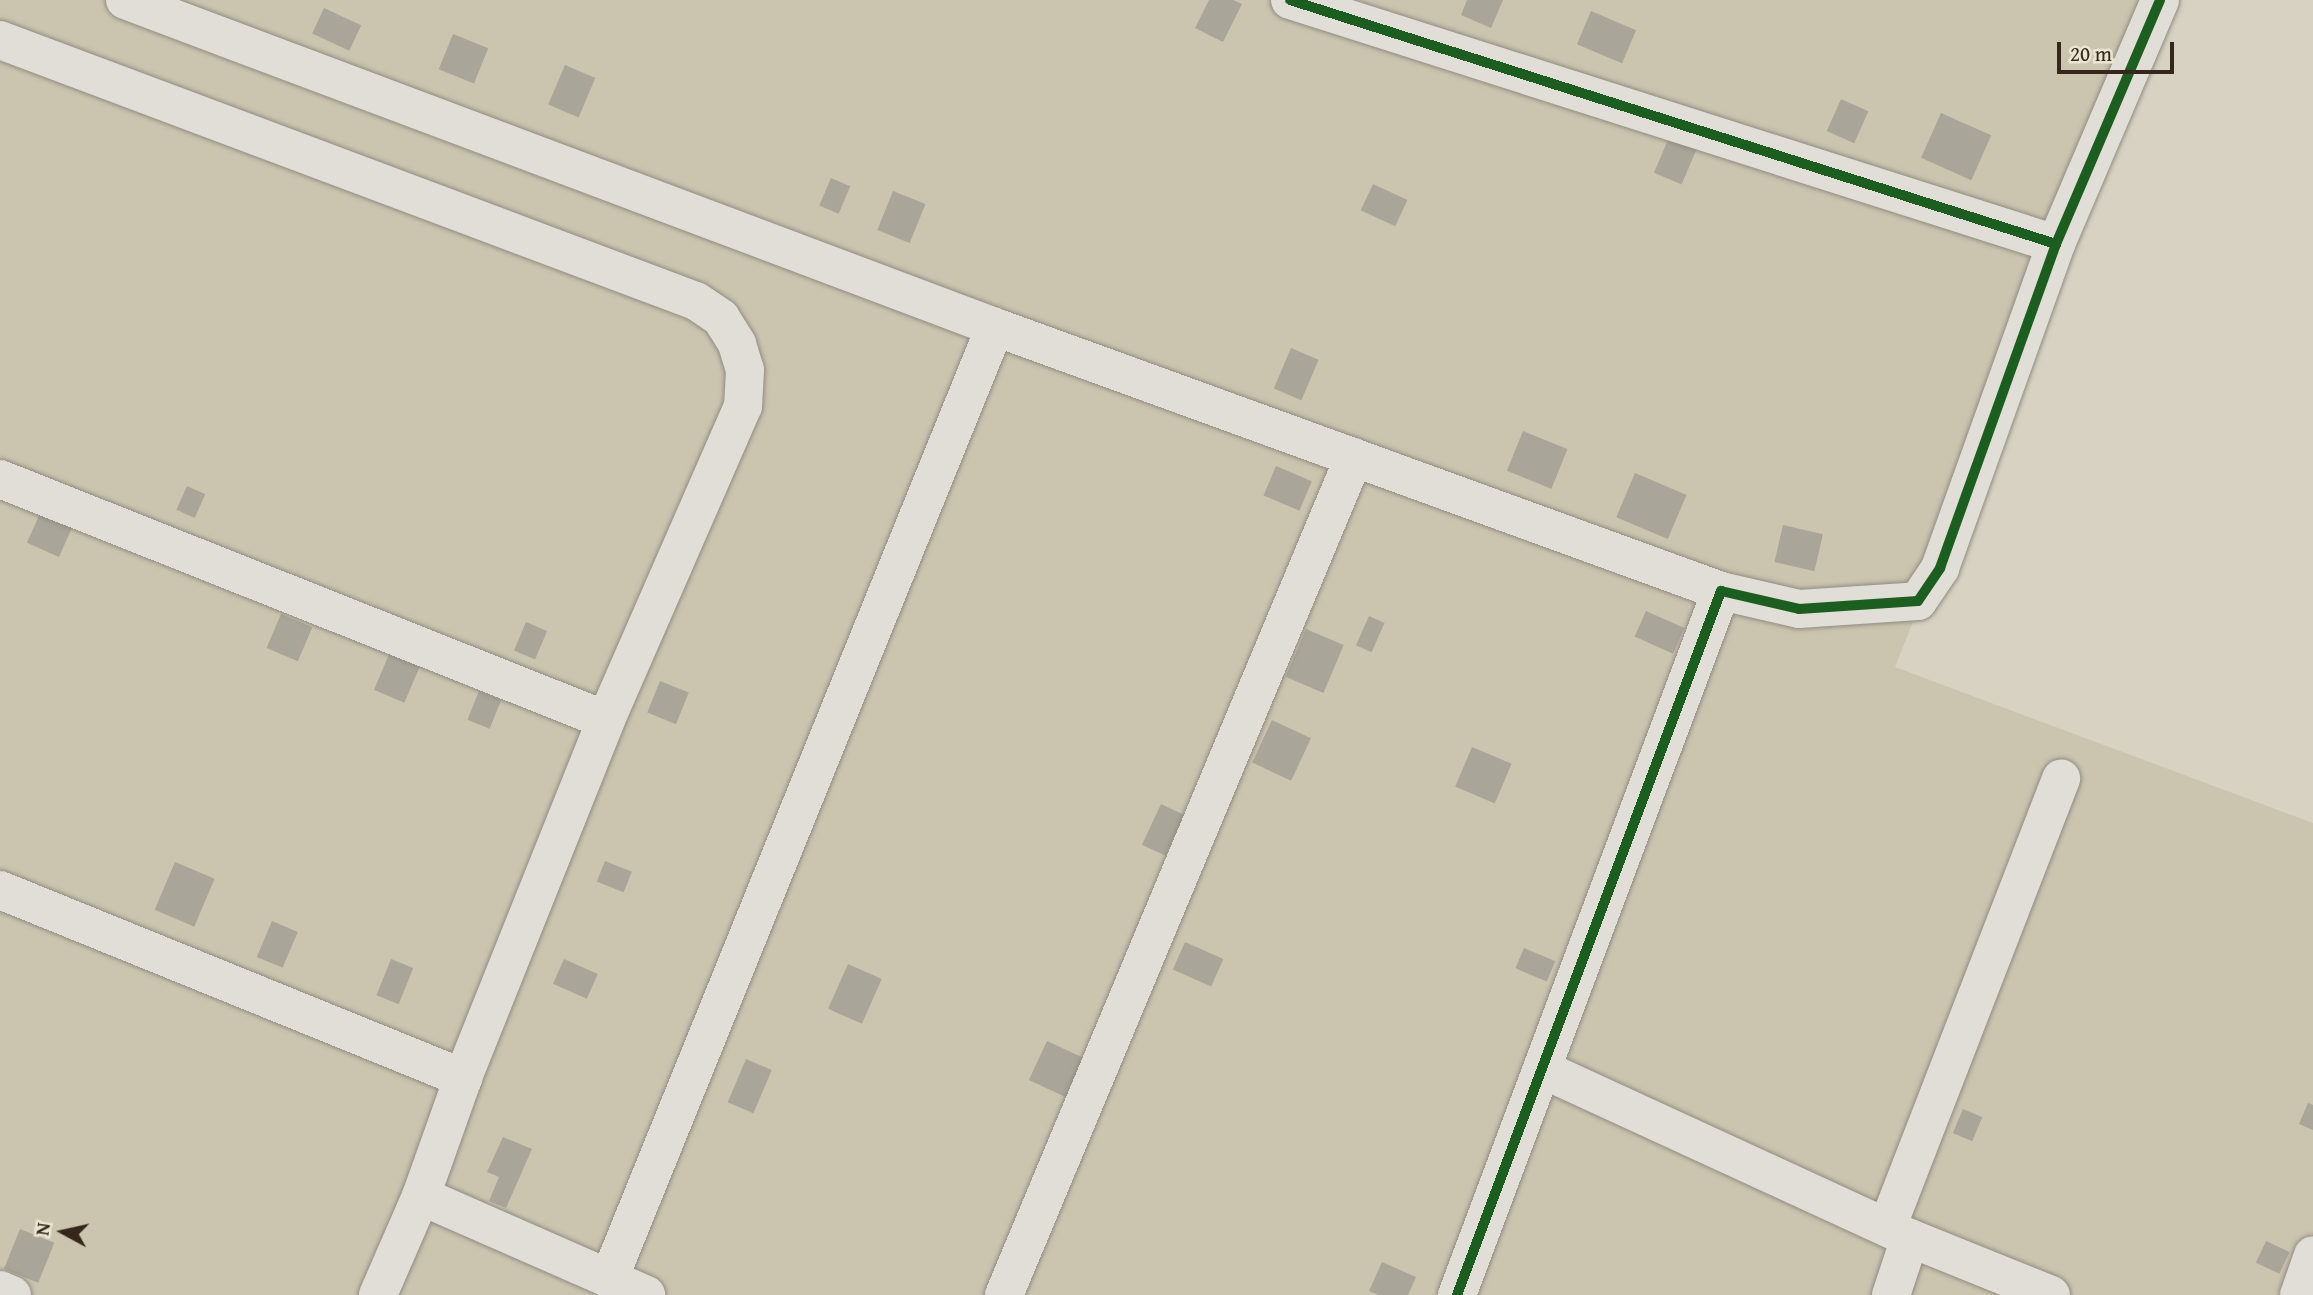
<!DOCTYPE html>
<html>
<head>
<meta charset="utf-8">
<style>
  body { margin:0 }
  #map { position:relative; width:2313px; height:1295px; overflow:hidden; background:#d7d2c2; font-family:"Gentium Book Plus",serif }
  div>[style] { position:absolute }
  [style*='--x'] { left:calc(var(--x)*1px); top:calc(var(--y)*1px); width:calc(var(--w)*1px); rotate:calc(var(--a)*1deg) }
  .green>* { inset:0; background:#cbc4af }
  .building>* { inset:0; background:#a9a599; transform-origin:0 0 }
  .roads { filter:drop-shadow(0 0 2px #918c82) drop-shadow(0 0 2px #918c82) }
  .minor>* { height:38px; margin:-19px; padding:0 19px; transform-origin:19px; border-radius:19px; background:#e0ded6 }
  .cycleway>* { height:10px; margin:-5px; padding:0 5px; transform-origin:5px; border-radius:5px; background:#1b5e20 }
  span { translate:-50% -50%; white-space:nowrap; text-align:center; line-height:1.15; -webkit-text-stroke:6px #eae5d2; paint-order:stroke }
  .north { position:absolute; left:28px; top:1197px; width:70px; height:70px; -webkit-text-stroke:5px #eae5d2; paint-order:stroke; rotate:278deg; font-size:19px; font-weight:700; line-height:28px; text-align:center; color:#36271c }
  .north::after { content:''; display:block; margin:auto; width:24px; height:32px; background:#36271c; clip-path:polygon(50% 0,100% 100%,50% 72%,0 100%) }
  .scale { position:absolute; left:2057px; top:42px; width:117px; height:32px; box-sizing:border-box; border:4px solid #36271c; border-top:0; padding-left:9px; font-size:21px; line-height:24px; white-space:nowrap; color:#36271c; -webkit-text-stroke:5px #eae5d2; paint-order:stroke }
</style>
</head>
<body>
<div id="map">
  <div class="green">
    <i style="clip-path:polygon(0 0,2160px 0,1895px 667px,2313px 823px,2313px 1295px,0 1295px)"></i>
  </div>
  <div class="building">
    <i style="clip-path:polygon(1209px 0,1233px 0,1242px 4px,1223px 42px,1195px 28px)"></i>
    <i style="clip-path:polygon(1467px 0,1503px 0,1491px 28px,1461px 15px)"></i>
    <i style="left:324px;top:8px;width:41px;height:28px;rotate:25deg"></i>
    <i style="left:1591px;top:11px;width:49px;height:36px;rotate:23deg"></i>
    <i style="left:453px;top:34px;width:38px;height:38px;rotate:22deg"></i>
    <i style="left:565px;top:65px;width:33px;height:43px;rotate:23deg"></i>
    <i style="left:1841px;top:99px;width:30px;height:35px;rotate:24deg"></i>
    <i style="left:1941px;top:113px;width:55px;height:49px;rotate:24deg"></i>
    <i style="left:1670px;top:135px;width:30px;height:41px;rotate:23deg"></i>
    <i style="left:831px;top:178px;width:21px;height:30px;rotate:23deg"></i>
    <i style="left:1373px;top:184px;width:38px;height:29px;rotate:25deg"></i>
    <i style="left:893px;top:191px;width:35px;height:42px;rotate:22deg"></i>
    <i style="left:1291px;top:348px;width:30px;height:44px;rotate:23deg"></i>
    <i style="left:1523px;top:431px;width:48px;height:43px;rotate:22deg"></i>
    <i style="left:1276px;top:466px;width:39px;height:32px;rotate:23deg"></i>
    <i style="left:1635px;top:473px;width:56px;height:48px;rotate:23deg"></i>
    <i style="left:187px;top:486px;width:20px;height:26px;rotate:24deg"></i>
    <i style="left:42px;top:509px;width:35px;height:37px;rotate:24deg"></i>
    <i style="left:1783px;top:525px;width:41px;height:38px;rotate:13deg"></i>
    <i style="left:1646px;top:611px;width:42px;height:28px;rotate:24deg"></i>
    <i style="left:281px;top:614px;width:34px;height:37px;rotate:23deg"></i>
    <i style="left:1369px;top:616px;width:17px;height:32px;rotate:24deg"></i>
    <i style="left:526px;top:622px;width:23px;height:31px;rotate:23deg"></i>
    <i style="left:1306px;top:629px;width:41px;height:52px;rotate:23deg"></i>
    <i style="left:390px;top:652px;width:33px;height:41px;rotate:23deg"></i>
    <i style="left:660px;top:681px;width:31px;height:34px;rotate:22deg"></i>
    <i style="left:479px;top:691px;width:24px;height:31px;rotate:22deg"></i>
    <i style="left:1272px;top:720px;width:43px;height:47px;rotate:25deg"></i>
    <i style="left:1472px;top:747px;width:43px;height:43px;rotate:23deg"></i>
    <i style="left:1161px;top:804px;width:26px;height:45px;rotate:25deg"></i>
    <i style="left:605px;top:861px;width:29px;height:22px;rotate:22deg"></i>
    <i style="left:175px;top:862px;width:43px;height:52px;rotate:23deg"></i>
    <i style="left:272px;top:921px;width:28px;height:39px;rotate:23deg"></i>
    <i style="left:1185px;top:942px;width:42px;height:30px;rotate:24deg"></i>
    <i style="left:1524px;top:948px;width:34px;height:22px;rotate:23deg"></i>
    <i style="left:391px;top:959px;width:24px;height:39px;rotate:22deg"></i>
    <i style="left:564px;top:959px;width:37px;height:27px;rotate:24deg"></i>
    <i style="left:848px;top:964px;width:37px;height:49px;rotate:24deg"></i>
    <i style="left:1047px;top:1041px;width:41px;height:43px;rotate:25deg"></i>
    <i style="left:746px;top:1059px;width:28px;height:47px;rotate:23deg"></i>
    <i style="clip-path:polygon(2308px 1103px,2313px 1105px,2313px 1130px,2299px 1124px)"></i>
    <i style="left:1963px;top:1109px;width:21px;height:26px;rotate:23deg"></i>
    <i style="clip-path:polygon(503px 1137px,532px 1149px,506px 1208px,489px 1201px,499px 1177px,487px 1172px)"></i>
    <i style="left:20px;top:1229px;width:37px;height:43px;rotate:22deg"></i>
    <i style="left:2266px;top:1241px;width:26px;height:24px;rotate:25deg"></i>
    <i style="clip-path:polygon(1382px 1262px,1416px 1277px,1408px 1295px,1379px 1295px,1369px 1291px)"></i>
  </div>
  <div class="roads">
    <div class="minor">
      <i style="--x:125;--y:0;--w:929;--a:20.6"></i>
      <i style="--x:995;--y:327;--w:773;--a:19.98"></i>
      <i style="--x:1721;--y:591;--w:80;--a:13"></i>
      <i style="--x:1799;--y:609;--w:119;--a:-3.8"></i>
      <i style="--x:1918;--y:601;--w:40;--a:-56"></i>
      <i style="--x:1940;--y:568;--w:344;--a:-70.3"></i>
      <i style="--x:2056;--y:244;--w:265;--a:-66.9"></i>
      <i style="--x:1290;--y:0;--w:804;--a:17.67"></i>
      <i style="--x:0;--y:40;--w:743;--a:20.56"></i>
      <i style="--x:696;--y:301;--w:30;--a:34"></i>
      <i style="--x:721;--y:318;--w:31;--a:58"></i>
      <i style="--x:737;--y:344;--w:27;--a:73"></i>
      <i style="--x:745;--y:370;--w:36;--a:93"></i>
      <i style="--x:743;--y:406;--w:343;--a:113.6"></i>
      <i style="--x:606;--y:720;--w:386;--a:111.8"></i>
      <i style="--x:463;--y:1078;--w:125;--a:109.6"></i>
      <i style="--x:421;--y:1196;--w:108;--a:113.5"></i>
      <i style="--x:0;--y:479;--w:652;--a:21.69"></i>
      <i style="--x:0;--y:890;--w:500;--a:22.1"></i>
      <i style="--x:1544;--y:1070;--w:403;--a:24.7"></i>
      <i style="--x:1910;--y:1238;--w:152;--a:22"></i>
      <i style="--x:421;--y:1196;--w:246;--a:23.7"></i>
      <i style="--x:1888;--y:1225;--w:479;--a:-68.8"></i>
      <i style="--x:609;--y:1279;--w:1027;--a:-67.93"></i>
      <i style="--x:0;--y:1290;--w:13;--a:23"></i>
      <i style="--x:1004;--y:1295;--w:908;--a:-67.33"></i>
      <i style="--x:1457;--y:1295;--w:752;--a:-69.44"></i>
      <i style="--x:1891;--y:1295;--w:60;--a:-71.6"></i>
      <i style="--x:2299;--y:1295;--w:42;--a:-70.7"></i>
    </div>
  </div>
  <div class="cycleway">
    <i style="--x:1290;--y:0;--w:804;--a:17.67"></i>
    <i style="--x:1457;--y:1295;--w:752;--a:-69.44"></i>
    <i style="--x:1721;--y:591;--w:80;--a:13"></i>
    <i style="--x:1799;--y:609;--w:119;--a:-3.8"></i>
    <i style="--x:1918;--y:601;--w:40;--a:-56"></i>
    <i style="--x:1940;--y:568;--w:344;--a:-70.3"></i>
    <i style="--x:2056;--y:244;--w:265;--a:-66.9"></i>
  </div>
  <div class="north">N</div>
  <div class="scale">20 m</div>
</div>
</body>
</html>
